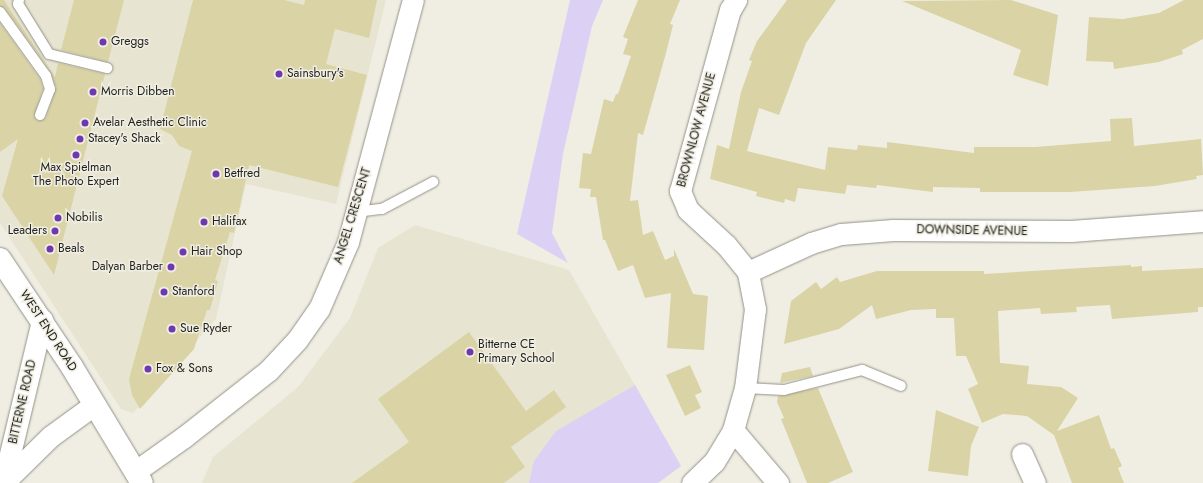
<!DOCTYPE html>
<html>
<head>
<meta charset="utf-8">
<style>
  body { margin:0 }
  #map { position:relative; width:1203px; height:483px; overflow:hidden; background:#f0eee3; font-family:Jost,sans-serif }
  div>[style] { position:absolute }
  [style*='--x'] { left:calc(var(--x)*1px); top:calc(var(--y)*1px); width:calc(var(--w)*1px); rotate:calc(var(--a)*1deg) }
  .built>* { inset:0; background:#e7e5d1 }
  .green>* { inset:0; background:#ddd0f5 }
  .building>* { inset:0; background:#d9d3a5 }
  .roads { filter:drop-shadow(0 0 1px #939287) drop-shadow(0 0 1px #939287) }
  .lane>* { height:10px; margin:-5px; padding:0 5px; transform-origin:5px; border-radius:5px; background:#fff }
  .street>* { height:21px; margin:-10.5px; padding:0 10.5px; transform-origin:10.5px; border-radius:10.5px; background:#fff }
  .secondary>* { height:22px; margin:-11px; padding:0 11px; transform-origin:11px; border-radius:11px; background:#fff }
  .dots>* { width:11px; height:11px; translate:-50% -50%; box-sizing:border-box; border:2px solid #f0eee3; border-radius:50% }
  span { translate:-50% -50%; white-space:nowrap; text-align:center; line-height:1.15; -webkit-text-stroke:3px #f0eee3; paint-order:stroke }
  .poi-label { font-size:12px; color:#22221e }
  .left { translate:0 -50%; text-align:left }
  .right { translate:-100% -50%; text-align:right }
  .street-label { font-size:12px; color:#22221e }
</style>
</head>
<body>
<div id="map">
  <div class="built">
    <i style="clip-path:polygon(0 0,386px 0,336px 204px,246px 184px,216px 319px,133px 413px,121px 409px,0 223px)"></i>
    <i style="clip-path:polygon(415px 225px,569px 270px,681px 466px,658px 483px,202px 483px,213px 457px,298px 387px,350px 318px,378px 248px)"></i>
  </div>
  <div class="green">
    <i style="clip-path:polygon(570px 0,603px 0,592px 26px,563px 154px,552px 233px,568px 263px,517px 234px)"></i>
    <i style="clip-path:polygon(635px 385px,681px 466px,658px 483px,529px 483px,534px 461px,556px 431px)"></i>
  </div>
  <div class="building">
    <i style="clip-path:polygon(0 0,4px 0,55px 77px,58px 63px,105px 74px,54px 275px,2px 196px,18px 139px,0 152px,0 23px,40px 79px,43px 89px,34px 116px,37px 121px,46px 118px,56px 87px,51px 72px,5px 8px,0 6px)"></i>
    <i style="clip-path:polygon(74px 0,124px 0,108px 62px,61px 50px)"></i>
    <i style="clip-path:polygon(193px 0,284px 0,304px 5px,305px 0,377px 0,369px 38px,335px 29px,326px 64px,367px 75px,338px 187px,249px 165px,234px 233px,230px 232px,215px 280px,218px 281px,210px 310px,207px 310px,194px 349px,140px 409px,132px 395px,129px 379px,192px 151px,179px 146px,172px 135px,160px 129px)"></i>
    <i style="clip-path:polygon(638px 0,680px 0,670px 24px,673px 25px,666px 53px,643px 135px,638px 133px,630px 201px,638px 200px,643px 235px,653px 231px,665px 260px,674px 256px,674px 249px,693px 294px,708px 296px,704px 350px,667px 348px,671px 293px,645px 298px,633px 265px,618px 271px,605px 240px,603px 240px,596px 197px,590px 197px,591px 189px,579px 188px,583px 153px,591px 154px,604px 99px,613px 102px,616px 94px,618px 94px,631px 56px,623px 54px,628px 39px,623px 37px)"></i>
    <i style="clip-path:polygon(787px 0,836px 0,806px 43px,779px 115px,759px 108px,747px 151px,825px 170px,828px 147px,857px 150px,858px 145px,887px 148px,887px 142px,974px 153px,974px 147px,1035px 147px,1111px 141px,1110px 119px,1132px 118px,1134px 146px,1201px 139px,1203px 175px,1196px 176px,1197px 179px,1155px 186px,1070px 192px,980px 192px,980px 188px,933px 187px,933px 192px,877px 185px,876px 188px,847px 185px,845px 194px,798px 188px,795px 202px,785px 199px,784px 203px,756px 196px,757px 192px,710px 179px,717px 145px,729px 149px,741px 92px,752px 61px,749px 60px,757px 41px)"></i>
    <i style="clip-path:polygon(1011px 0,1058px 15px,1048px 86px,1013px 75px,1021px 50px,902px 1px)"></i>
    <i style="clip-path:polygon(1184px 0,1203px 0,1203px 39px,1182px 50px,1183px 54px,1159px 62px,1114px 69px,1113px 62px,1086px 61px,1089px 17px,1123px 19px,1159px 13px)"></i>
    <i style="clip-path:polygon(1131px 265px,1131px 267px,1142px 266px,1142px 271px,1203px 268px,1203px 307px,1198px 307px,1198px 312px,1112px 319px,1110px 305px,1076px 307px,1077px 312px,1041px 314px,1040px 308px,998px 311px,1000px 363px,1029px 366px,1027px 384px,1061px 387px,1078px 398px,1057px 431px,1099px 415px,1111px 449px,1114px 448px,1122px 466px,1118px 468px,1124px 483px,1072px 483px,1054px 435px,1027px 416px,1003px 414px,982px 423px,968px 389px,978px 384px,966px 356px,956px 356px,954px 318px,936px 318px,936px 309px,911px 310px,876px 319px,872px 305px,839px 329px,784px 344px,791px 301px,816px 282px,821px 289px,837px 277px,840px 282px,877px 271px,984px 271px,984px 274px)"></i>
    <i style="clip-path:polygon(469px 332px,526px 411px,554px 390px,566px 407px,511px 447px,525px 467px,504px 483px,352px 483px,409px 442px,378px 399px)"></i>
    <i style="clip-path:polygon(690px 365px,702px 392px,695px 395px,701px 408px,685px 416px,666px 375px)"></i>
    <i style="clip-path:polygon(810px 367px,813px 376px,780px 383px,782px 373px)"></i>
    <i style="clip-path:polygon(818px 388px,853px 472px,828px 483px,807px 483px,781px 419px,784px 418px,777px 402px,778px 396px)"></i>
    <i style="clip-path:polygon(936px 410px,979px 427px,971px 446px,968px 476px,928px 471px)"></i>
  </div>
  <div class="roads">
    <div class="lane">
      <i style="--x:19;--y:0;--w:4;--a:104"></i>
      <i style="--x:18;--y:4;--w:59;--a:58.2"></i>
      <i style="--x:49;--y:54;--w:60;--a:13.6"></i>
      <i style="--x:0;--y:12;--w:79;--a:54.3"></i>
      <i style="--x:46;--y:76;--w:14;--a:73"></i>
      <i style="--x:50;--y:89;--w:28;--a:111"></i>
      <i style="--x:356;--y:212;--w:26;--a:-7"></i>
      <i style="--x:382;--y:209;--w:58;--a:-27.9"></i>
      <i style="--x:745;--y:388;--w:39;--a:3"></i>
      <i style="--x:784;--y:390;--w:81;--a:-14.4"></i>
      <i style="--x:862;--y:370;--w:42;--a:22.3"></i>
    </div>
    <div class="street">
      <i style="--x:748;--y:272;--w:69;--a:-24.7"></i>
      <i style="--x:811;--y:243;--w:31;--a:-17"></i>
      <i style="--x:841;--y:234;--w:52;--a:-4.4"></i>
      <i style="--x:893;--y:230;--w:178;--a:0.3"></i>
      <i style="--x:1071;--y:231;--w:132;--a:-4.3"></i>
      <i style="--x:733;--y:430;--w:70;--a:49.7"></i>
      <i style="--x:1022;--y:454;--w:32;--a:66"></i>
      <i style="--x:136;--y:471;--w:59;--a:-35.3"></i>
      <i style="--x:184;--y:437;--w:108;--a:-38.2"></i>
      <i style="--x:269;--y:370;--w:41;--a:-47"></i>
      <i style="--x:297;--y:340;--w:38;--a:-55"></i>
      <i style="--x:319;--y:309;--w:73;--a:-66.6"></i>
      <i style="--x:348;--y:242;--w:251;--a:-75"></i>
      <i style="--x:3;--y:483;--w:168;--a:-76.5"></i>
      <i style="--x:3;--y:483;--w:67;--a:-44.4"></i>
      <i style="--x:51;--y:436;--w:54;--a:-36"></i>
      <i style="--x:692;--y:483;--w:30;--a:-44"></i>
      <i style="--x:714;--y:462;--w:37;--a:-59"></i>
      <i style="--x:733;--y:430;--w:44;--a:-74.1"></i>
      <i style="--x:745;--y:388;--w:80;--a:-82.8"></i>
      <i style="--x:755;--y:309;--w:38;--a:-101"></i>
      <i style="--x:748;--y:272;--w:35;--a:-129"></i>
      <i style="--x:726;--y:245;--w:52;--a:-137.4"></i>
      <i style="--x:688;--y:210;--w:21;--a:-113"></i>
      <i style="--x:680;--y:191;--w:188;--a:-74.6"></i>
      <i style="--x:730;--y:10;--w:12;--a:-59"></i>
    </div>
    <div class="secondary">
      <i style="--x:0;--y:259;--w:130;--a:56.3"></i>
      <i style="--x:72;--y:367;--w:135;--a:58.9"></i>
    </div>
  </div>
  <div class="dots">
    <i style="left:103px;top:42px;background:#6f38ae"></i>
    <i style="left:279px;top:74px;background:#6f38ae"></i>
    <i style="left:93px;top:92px;background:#6f38ae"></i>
    <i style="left:85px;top:123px;background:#6f38ae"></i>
    <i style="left:80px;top:139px;background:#6f38ae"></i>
    <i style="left:76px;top:155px;background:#6f38ae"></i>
    <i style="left:216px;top:174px;background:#6f38ae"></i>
    <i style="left:58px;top:218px;background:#6f38ae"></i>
    <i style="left:204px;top:222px;background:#6f38ae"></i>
    <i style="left:55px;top:231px;background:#6f38ae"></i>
    <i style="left:50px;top:249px;background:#6f38ae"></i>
    <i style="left:183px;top:252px;background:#6f38ae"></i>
    <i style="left:171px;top:267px;background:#6f38ae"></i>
    <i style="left:164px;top:292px;background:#6f38ae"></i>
    <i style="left:172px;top:329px;background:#6f38ae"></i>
    <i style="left:470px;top:352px;background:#6f38ae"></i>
    <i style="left:148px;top:369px;background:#6f38ae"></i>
  </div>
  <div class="poi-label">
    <span class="left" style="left:111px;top:42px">Greggs</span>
    <span class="left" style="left:287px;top:74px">Sainsbury's</span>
    <span class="left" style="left:101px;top:92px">Morris Dibben</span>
    <span class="left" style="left:93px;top:123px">Avelar Aesthetic Clinic</span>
    <span class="left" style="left:88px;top:139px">Stacey's Shack</span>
    <span style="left:76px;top:175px">Max Spielman<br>The Photo Expert</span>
    <span class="left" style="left:224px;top:174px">Betfred</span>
    <span class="left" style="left:66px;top:218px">Nobilis</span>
    <span class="left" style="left:212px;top:222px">Halifax</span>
    <span class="right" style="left:47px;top:231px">Leaders</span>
    <span class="left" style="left:58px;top:249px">Beals</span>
    <span class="left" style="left:191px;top:252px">Hair Shop</span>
    <span class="right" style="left:163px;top:267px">Dalyan Barber</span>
    <span class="left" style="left:172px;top:292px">Stanford</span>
    <span class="left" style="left:180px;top:329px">Sue Ryder</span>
    <span class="left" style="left:478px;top:352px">Bitterne CE<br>Primary School</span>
    <span class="left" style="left:156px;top:369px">Fox &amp; Sons</span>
  </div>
  <div class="street-label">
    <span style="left:697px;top:130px;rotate:-75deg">BROWNLOW AVENUE</span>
    <span style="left:353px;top:216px;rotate:-73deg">ANGEL CRESCENT</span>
    <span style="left:972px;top:231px;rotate:1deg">DOWNSIDE AVENUE</span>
    <span style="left:48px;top:331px;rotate:57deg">WEST END ROAD</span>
    <span style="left:23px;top:402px;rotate:-77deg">BITTERNE ROAD</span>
  </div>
</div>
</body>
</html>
